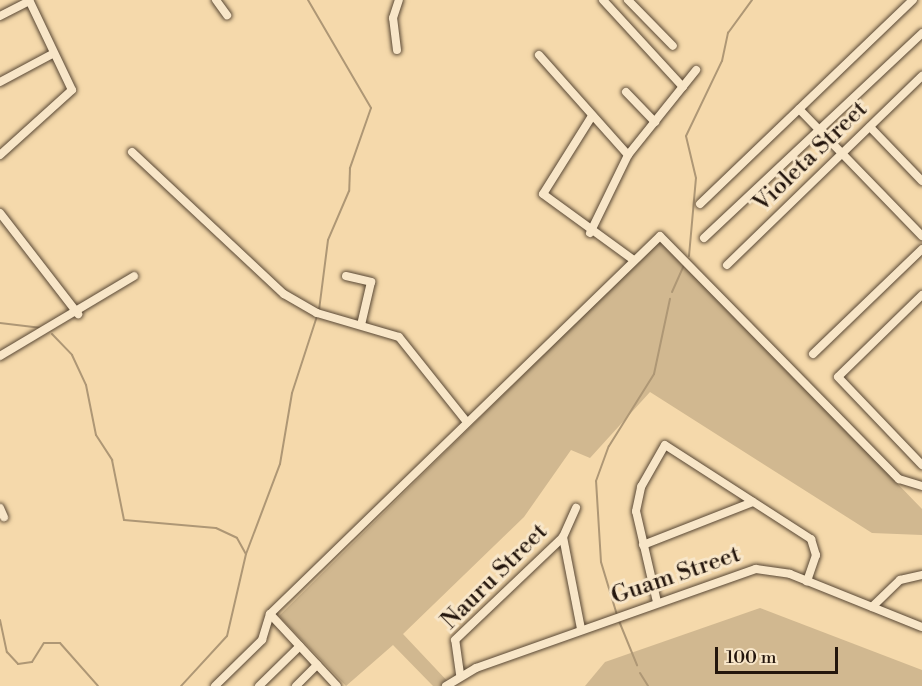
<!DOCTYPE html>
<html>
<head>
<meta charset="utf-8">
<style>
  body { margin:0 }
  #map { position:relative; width:922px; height:686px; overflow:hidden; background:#f5d9ab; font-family:"Libre Bodoni",serif }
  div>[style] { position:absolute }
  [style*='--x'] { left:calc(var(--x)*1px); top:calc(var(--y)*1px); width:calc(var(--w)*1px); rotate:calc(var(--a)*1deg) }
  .green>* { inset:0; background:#d1b890 }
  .stream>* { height:2px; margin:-1px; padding:0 1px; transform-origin:1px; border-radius:1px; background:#ae9775 }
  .roads { filter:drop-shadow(0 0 2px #584734) drop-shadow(0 0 2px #584734) }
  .minor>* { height:8px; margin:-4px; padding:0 4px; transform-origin:4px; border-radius:4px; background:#f8e6c8 }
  span { translate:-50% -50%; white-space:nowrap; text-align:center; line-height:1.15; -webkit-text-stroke:6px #f8e6c8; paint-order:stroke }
  .street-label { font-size:24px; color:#24160d }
  .scale { position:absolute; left:715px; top:647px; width:123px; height:27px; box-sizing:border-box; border:3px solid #24160d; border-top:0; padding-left:8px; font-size:18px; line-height:21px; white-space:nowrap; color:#24160d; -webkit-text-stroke:4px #f8e6c8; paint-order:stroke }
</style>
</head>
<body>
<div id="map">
  <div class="green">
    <i style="clip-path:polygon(661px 239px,922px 509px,922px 535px,872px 533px,650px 392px,590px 458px,571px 450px,524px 517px,403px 634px,452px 686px,433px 686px,393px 645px,346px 686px,279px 616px)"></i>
    <i style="clip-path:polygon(760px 608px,922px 670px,922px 686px,585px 686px,605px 662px)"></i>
  </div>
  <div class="stream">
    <i style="--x:308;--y:0;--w:125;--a:59.7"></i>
    <i style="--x:371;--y:108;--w:64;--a:109.3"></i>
    <i style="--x:350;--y:168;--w:23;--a:92"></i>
    <i style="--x:349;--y:191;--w:53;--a:113.2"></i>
    <i style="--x:328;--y:240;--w:71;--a:97.3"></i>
    <i style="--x:689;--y:256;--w:78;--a:-84.9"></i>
    <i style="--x:696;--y:178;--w:43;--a:-103.4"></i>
    <i style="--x:686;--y:136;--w:83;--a:-64.4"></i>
    <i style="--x:722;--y:61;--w:29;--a:-78"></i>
    <i style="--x:728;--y:33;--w:41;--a:-54"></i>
    <i style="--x:672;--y:292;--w:30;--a:-66"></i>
    <i style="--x:0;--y:323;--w:42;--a:6.8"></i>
    <i style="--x:52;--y:334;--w:29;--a:46"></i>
    <i style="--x:72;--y:355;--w:33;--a:65"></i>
    <i style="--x:86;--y:385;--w:51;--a:78.7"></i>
    <i style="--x:96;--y:435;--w:30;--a:57"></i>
    <i style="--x:112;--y:460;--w:61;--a:78.7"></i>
    <i style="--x:124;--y:520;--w:92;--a:5"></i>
    <i style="--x:216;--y:528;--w:23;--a:25"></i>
    <i style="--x:237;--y:538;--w:18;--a:61"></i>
    <i style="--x:246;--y:554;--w:84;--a:103"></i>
    <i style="--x:227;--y:636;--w:68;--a:132.6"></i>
    <i style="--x:246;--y:554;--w:96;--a:-69.3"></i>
    <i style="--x:280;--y:464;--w:72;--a:-80.4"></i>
    <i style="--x:292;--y:393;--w:81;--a:-72"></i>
    <i style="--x:617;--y:615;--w:55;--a:-106.8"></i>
    <i style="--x:601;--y:562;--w:81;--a:-93.5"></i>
    <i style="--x:596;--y:481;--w:37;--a:-70"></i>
    <i style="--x:609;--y:446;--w:85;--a:-58"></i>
    <i style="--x:654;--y:374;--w:77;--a:-78"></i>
    <i style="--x:0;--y:620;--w:33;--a:78"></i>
    <i style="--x:7;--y:652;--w:16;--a:47"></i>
    <i style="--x:18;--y:664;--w:14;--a:-8"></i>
    <i style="--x:32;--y:662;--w:22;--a:-58"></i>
    <i style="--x:44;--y:643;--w:16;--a:0"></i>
    <i style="--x:60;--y:643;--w:57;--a:48.5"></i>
    <i style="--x:619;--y:621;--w:48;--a:67.8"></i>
    <i style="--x:640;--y:673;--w:15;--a:58"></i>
  </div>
  <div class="roads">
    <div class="minor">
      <i style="--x:216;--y:0;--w:19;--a:54"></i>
      <i style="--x:603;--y:0;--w:118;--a:47.4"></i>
      <i style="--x:628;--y:0;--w:64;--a:45.6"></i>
      <i style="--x:0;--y:16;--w:33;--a:-27"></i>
      <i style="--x:397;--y:50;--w:32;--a:-97"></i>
      <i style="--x:393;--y:18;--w:19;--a:-72"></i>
      <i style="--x:539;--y:55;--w:134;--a:48.3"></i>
      <i style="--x:0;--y:82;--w:61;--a:-28.2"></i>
      <i style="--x:626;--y:92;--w:42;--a:46"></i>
      <i style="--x:799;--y:109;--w:177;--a:45.9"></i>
      <i style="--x:592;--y:116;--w:92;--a:122.1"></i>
      <i style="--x:543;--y:194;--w:110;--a:36.1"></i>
      <i style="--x:870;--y:127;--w:75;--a:46.1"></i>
      <i style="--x:132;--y:152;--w:208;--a:43.1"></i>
      <i style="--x:284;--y:294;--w:38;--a:30"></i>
      <i style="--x:317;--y:313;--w:85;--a:16.3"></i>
      <i style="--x:399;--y:337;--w:107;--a:51.4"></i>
      <i style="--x:0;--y:155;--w:97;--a:-42.1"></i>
      <i style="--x:72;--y:90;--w:100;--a:-115.5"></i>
      <i style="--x:700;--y:204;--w:295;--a:-43.8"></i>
      <i style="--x:0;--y:213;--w:128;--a:52.3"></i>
      <i style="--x:590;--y:233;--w:87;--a:-64"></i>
      <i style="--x:628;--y:155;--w:109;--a:-51.3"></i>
      <i style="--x:704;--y:238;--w:299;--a:-43.2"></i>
      <i style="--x:727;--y:265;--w:272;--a:-44.1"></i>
      <i style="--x:346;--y:276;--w:26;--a:13"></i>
      <i style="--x:371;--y:282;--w:44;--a:103.1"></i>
      <i style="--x:922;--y:295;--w:117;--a:135.7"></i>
      <i style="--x:838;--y:377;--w:122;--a:46.3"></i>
      <i style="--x:813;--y:354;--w:151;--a:-43.9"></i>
      <i style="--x:0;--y:356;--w:156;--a:-30.8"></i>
      <i style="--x:0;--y:508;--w:10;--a:66"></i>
      <i style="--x:563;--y:537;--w:94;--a:78.9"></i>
      <i style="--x:643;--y:545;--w:118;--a:-21.4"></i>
      <i style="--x:657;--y:602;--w:93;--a:-103"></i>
      <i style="--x:636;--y:511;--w:25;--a:-78"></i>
      <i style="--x:641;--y:487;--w:48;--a:-60.3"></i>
      <i style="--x:665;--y:445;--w:174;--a:32.8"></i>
      <i style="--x:811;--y:539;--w:17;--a:73"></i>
      <i style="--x:816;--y:555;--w:28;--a:109"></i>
      <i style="--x:872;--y:607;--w:39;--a:-44"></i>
      <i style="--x:900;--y:580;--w:23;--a:-13"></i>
      <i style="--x:270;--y:614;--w:98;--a:47.1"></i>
      <i style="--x:460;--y:674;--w:34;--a:-98"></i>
      <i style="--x:455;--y:640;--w:149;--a:-43.6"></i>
      <i style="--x:563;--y:537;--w:32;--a:-66"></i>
      <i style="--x:215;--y:686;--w:66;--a:-44.4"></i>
      <i style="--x:262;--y:640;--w:27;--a:-73"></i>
      <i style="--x:270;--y:614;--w:543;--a:-44.1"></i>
      <i style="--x:660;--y:236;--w:341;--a:45.5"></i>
      <i style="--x:899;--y:479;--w:24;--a:17"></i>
      <i style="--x:259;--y:686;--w:57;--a:-44.3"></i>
      <i style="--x:296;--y:686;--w:30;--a:-45"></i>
      <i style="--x:446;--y:686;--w:35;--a:-31"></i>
      <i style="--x:476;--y:668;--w:297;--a:-19.5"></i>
      <i style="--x:756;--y:569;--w:34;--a:8"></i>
      <i style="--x:790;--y:574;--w:142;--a:21.9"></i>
    </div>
  </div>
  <div class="street-label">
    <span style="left:811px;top:157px;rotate:-44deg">Violeta Street</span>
    <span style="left:676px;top:576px;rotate:-19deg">Guam Street</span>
    <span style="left:495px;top:577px;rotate:-45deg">Nauru Street</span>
  </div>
  <div class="scale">100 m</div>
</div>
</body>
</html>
